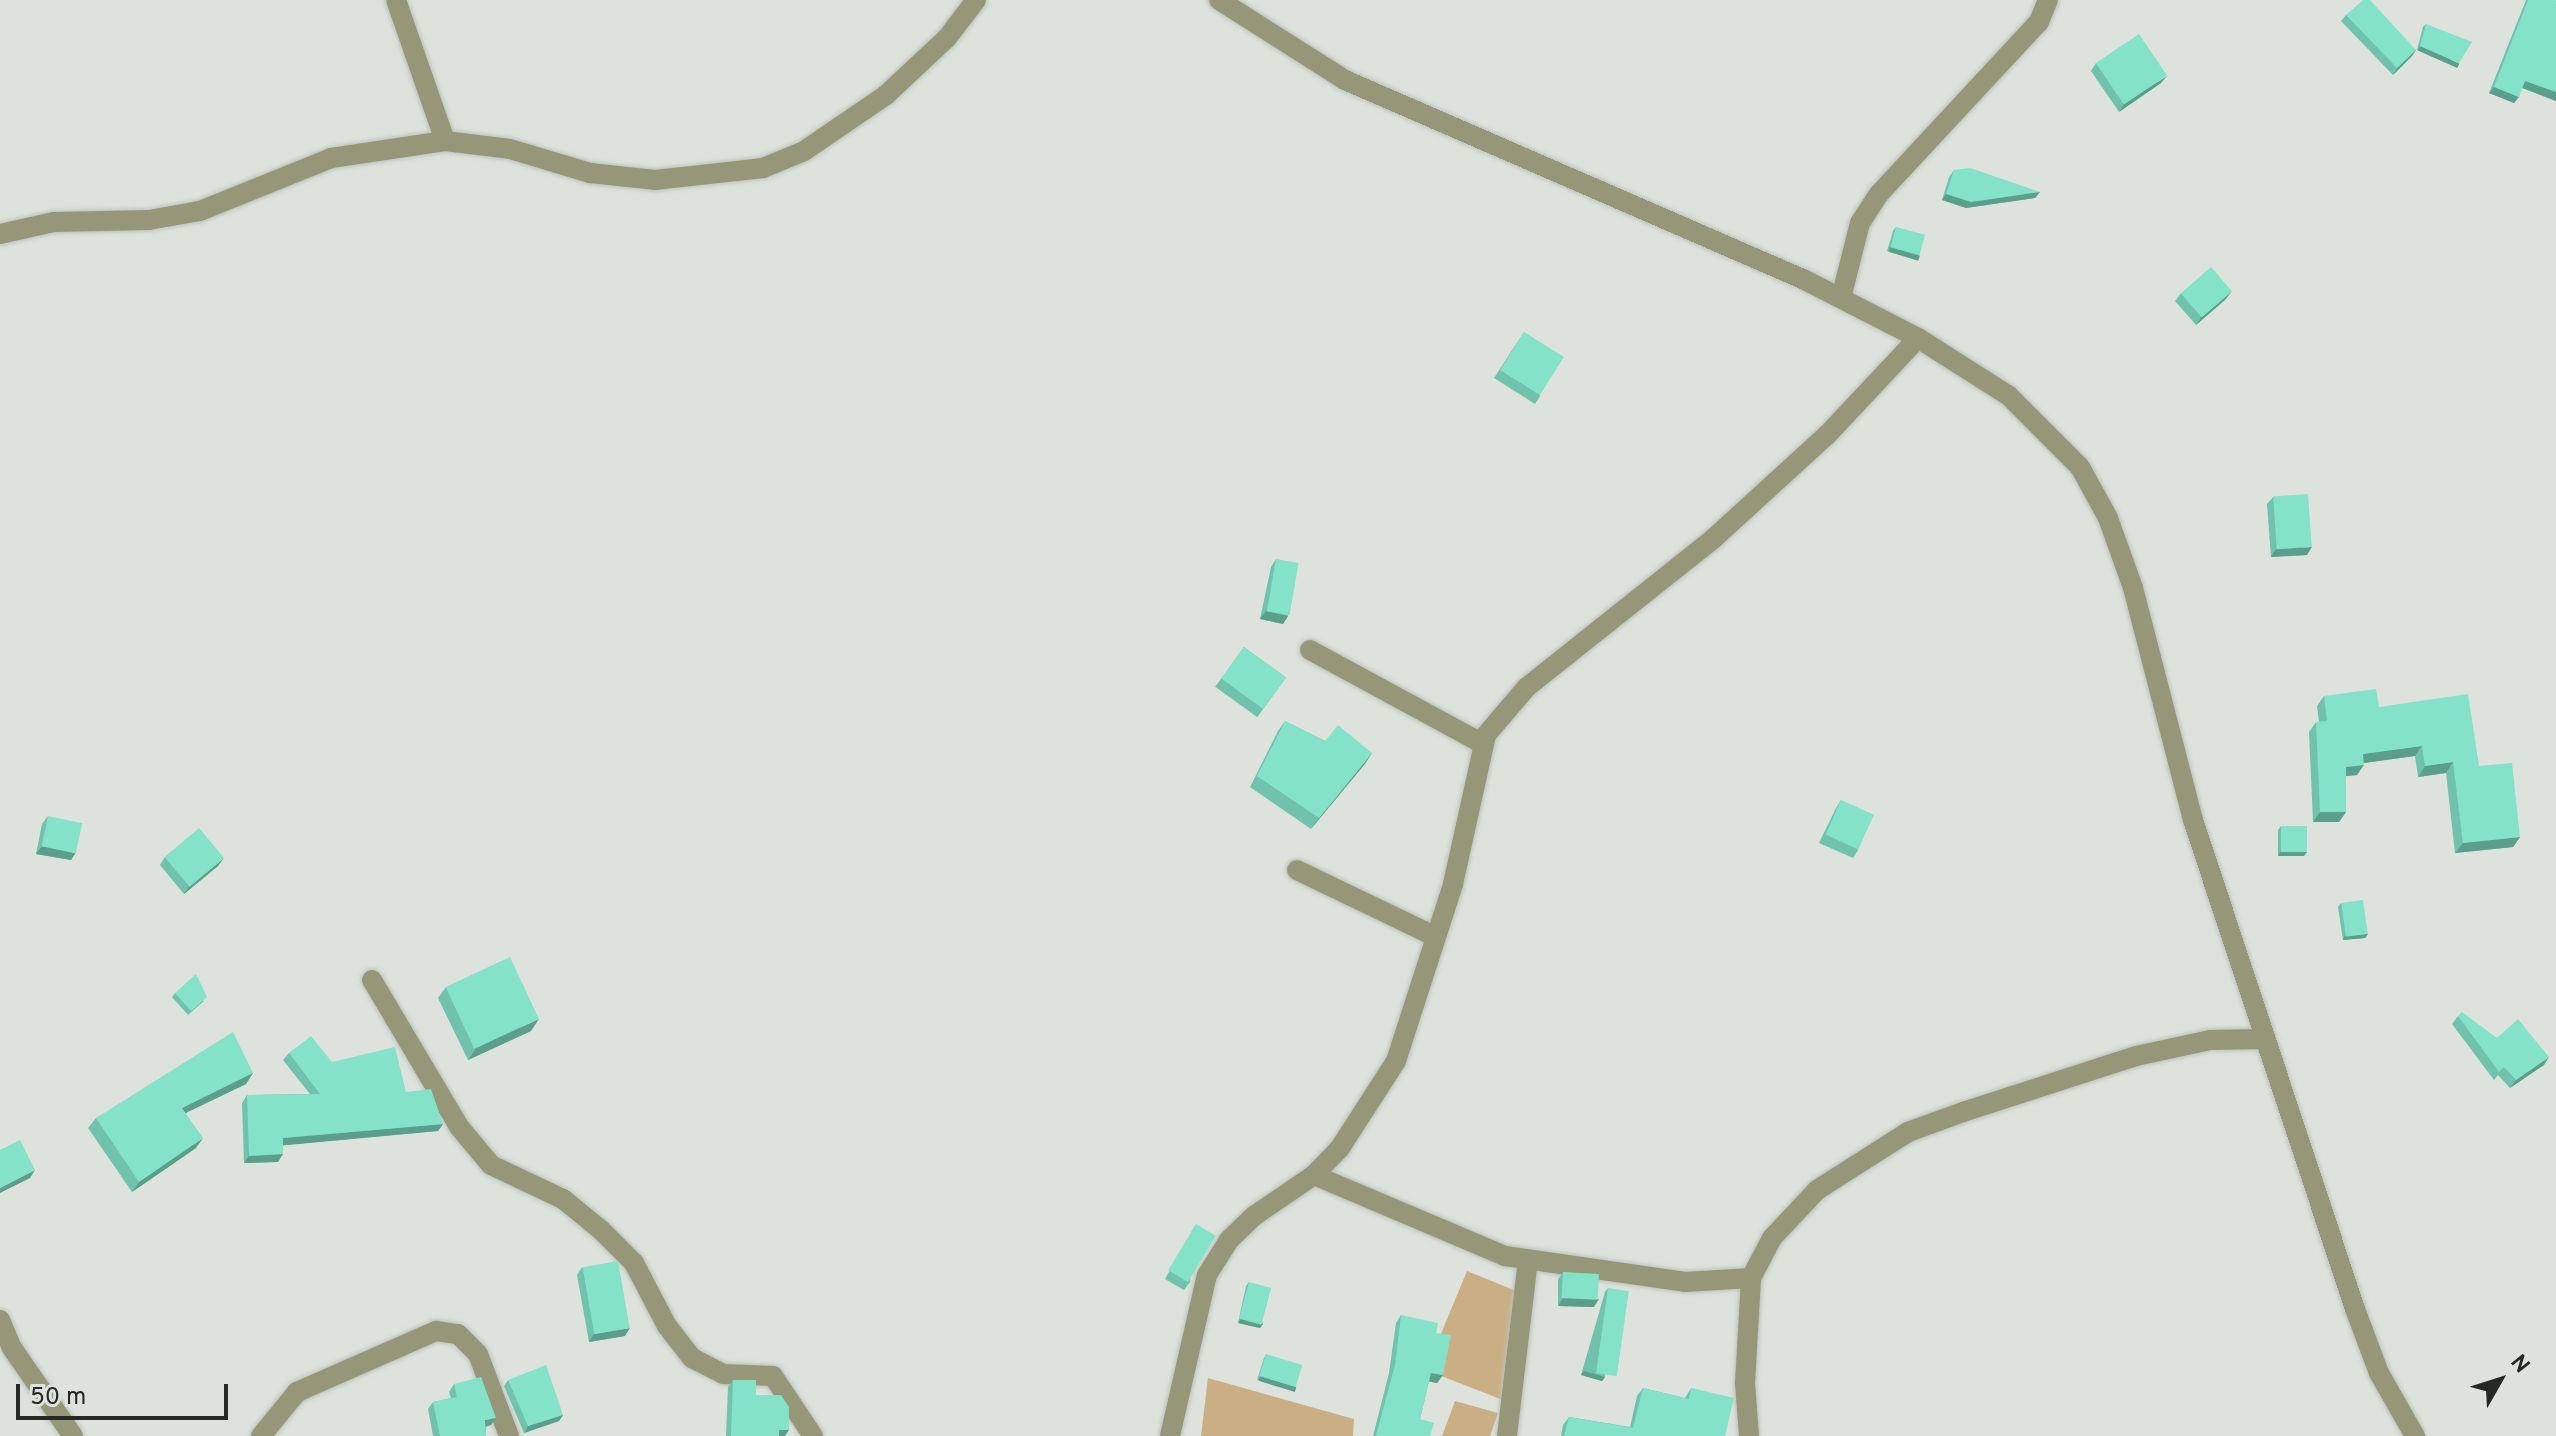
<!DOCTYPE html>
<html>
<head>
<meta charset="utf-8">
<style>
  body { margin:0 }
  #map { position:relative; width:2556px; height:1436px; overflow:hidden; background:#dde3dc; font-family:Overpass,sans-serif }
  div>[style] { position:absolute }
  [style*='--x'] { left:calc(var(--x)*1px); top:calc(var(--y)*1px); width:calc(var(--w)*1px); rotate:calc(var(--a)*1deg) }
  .green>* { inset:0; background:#caaf84 }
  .roads { filter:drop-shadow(0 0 2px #bcc1bb) drop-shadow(0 0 2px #bcc1bb) }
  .minor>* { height:20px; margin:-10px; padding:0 10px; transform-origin:10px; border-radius:10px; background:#959778 }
  .wall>* { inset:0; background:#71c2ac; transform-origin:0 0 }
  .shaded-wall>* { inset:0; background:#5c9e8c; transform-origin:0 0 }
  .building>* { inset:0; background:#83e2c8; transform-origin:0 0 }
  span { translate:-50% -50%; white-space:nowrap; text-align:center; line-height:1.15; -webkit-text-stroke:6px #dde3dc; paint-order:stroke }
  .north { position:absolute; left:2460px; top:1340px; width:80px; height:80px; -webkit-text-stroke:6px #dde3dc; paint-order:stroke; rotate:51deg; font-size:22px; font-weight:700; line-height:32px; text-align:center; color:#262825 }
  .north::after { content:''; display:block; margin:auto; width:28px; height:36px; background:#262825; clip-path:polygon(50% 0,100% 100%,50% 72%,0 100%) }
  .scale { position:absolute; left:16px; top:1384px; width:212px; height:36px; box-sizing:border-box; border:4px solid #262825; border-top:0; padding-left:10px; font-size:24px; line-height:28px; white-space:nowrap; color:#262825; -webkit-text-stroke:6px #dde3dc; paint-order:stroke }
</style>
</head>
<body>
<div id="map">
  <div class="green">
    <i style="clip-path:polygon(1467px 1271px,1519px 1292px,1513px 1404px,1426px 1370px)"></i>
    <i style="clip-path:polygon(1208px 1378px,1354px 1419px,1353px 1436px,1201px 1436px)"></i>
    <i style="clip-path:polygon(1455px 1401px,1498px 1413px,1490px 1436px,1442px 1436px)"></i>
  </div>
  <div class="roads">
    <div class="minor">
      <i style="--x:396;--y:0;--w:149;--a:70.8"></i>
      <i style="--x:1219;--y:0;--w:149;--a:32.4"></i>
      <i style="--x:1345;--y:80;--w:499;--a:23.5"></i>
      <i style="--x:1803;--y:279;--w:129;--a:27.2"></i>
      <i style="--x:1918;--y:338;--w:108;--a:32.5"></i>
      <i style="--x:2009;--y:396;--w:100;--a:45"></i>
      <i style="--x:2080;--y:467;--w:58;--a:61.2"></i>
      <i style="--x:2108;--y:518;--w:74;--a:70.3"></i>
      <i style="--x:2133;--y:588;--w:240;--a:75.5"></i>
      <i style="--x:2193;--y:820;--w:515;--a:71.67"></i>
      <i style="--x:2355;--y:1309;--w:68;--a:69.4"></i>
      <i style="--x:2379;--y:1373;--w:73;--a:60.3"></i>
      <i style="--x:0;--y:234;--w:55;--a:-12.5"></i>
      <i style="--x:54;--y:222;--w:95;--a:-1.2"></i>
      <i style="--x:149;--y:220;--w:52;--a:-10"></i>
      <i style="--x:200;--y:211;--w:141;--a:-22"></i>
      <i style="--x:331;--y:158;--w:115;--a:-8.5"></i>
      <i style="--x:445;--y:141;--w:65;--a:7"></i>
      <i style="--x:510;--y:149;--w:84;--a:16.7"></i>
      <i style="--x:590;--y:173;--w:65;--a:6.1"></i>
      <i style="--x:655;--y:180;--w:109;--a:-6.3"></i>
      <i style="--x:763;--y:168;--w:44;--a:-22.5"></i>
      <i style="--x:804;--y:151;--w:99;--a:-34.3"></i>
      <i style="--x:886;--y:95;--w:83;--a:-43.1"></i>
      <i style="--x:947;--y:38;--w:48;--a:-52.7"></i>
      <i style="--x:1841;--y:298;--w:77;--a:-75.8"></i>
      <i style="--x:1860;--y:223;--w:33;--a:-57"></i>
      <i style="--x:1878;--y:195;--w:236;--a:-47.1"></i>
      <i style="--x:2039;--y:22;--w:24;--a:-68"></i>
      <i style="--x:1310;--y:650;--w:197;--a:28.5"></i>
      <i style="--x:1297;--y:870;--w:152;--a:25.7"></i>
      <i style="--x:372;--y:980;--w:172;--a:59.3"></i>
      <i style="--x:460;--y:1128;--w:48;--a:50"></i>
      <i style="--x:491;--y:1165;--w:80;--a:25.3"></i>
      <i style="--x:563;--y:1199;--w:49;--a:39.2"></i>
      <i style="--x:601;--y:1230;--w:47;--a:45"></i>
      <i style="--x:634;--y:1263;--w:71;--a:62.4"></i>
      <i style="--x:667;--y:1326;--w:41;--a:52"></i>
      <i style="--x:692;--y:1358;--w:35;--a:27"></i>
      <i style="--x:723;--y:1374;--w:50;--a:2.3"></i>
      <i style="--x:773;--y:1376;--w:72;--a:56.3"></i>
      <i style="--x:1314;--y:1175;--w:207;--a:23"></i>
      <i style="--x:1505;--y:1256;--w:182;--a:8.2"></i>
      <i style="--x:1685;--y:1282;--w:66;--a:-3.5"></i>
      <i style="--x:0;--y:1320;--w:30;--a:67"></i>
      <i style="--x:12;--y:1348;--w:107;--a:55.3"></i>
      <i style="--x:261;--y:1436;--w:57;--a:-50.7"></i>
      <i style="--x:297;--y:1392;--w:152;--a:-23.7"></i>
      <i style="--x:436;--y:1331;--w:22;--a:8"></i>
      <i style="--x:458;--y:1334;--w:28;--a:45"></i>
      <i style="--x:478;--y:1354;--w:88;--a:69.3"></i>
      <i style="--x:1170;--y:1436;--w:165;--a:-77.1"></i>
      <i style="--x:1207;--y:1275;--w:41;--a:-57.8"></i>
      <i style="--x:1229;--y:1240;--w:35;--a:-44"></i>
      <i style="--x:1254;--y:1216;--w:73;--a:-34.3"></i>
      <i style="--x:1314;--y:1175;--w:37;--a:-46"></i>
      <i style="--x:1340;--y:1148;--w:103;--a:-57.2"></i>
      <i style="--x:1396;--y:1061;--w:186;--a:-72.1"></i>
      <i style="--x:1453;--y:884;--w:153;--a:-77.5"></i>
      <i style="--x:1486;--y:735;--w:63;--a:-49.5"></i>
      <i style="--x:1527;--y:687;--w:238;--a:-38.5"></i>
      <i style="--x:1713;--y:539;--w:154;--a:-42.4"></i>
      <i style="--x:1827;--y:435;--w:133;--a:-46.8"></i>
      <i style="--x:1507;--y:1436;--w:176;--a:-83.2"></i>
      <i style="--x:1749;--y:1436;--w:53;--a:-94.3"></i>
      <i style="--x:1745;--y:1383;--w:105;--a:-86.7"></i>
      <i style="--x:1751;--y:1278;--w:45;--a:-62.3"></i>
      <i style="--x:1772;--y:1238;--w:66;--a:-46.8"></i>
      <i style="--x:1817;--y:1190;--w:108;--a:-32.5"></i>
      <i style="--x:1908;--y:1132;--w:59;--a:-20"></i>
      <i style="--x:1963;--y:1112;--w:182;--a:-17.9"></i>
      <i style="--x:2136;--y:1056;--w:76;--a:-12.2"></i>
      <i style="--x:2210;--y:1040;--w:55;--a:-1"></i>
    </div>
  </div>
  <div class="wall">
    <i style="clip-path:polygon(2526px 0,2554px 0,2556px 1px,2556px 101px,2522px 88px,2514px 103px,2489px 93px)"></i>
    <i style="clip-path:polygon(2346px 15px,2416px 50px,2412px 56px,2393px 75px,2341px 21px)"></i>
    <i style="clip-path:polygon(2426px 24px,2456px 67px,2417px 50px,2423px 27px)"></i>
    <i style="clip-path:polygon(2096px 63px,2161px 83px,2119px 112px,2091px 71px)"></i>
    <i style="clip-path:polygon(1954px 170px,2040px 192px,2035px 198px,1966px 208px,1942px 200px,1949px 177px)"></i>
    <i style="clip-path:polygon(1896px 227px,1920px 256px,1917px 260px,1887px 251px,1893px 231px)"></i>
    <i style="clip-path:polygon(2181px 293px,2226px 299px,2196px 325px,2175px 301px)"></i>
    <i style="clip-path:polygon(1524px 332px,1540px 396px,1535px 404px,1494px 378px)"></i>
    <i style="clip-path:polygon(2273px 497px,2307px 555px,2271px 557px,2267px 504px)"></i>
    <i style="clip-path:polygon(1276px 559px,1288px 616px,1283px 624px,1260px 619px,1271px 567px)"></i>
    <i style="left:1244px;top:647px;width:52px;height:49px;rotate:36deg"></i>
    <i style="clip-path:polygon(2324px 696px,2379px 707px,2479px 766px,2520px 837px,2513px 847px,2455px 853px,2446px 773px,2418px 777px,2415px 756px,2364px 763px,2357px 775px,2346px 776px,2346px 812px,2339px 822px,2313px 822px,2309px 732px,2316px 722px,2319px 722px,2317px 706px)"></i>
    <i style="clip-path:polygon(1285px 721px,1325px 741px,1372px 753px,1311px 829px,1250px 787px,1278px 731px)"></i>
    <i style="clip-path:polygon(1841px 800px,1858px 850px,1853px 858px,1819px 843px,1836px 808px)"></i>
    <i style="clip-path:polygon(48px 816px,76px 852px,71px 860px,36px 854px,42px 824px)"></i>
    <i style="clip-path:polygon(2281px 826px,2307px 852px,2304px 856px,2278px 856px,2278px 830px)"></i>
    <i style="clip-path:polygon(165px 857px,218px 866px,184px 894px,160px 865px)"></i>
    <i style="clip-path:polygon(2341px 903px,2368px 934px,2365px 938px,2343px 940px,2338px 907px)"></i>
    <i style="clip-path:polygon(446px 987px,531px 1031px,468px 1060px,438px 998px)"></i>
    <i style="clip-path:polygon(175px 993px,204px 1001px,188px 1015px,172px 997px)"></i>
    <i style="clip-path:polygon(2458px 1016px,2497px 1038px,2544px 1065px,2510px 1088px,2498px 1075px,2494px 1080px,2452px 1024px)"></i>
    <i style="clip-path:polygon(289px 1053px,332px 1062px,406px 1092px,443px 1124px,438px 1131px,283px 1145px,278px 1162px,244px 1163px,242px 1103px,247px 1095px,310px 1094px,283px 1060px)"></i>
    <i style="clip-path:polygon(253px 1073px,246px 1084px,186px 1113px,196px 1148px,132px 1192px,88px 1128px,96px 1118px)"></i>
    <i style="clip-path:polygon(1196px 1224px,1190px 1282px,1184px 1290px,1165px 1279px)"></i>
    <i style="clip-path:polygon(582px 1267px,625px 1336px,589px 1342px,577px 1275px)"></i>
    <i style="clip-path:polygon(1563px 1272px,1594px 1307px,1558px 1306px,1558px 1279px)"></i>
    <i style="clip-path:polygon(1249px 1282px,1263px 1324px,1260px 1328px,1238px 1323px,1246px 1286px)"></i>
    <i style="clip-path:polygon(1608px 1288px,1605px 1377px,1602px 1381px,1581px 1375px,1605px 1292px)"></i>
    <i style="clip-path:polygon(1401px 1315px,1436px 1333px,1443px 1375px,1437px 1383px,1429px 1381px,1420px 1419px,1430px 1436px,1373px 1436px,1389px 1373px,1396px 1323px)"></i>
    <i style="clip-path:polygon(1266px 1354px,1293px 1391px,1257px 1380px,1264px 1358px)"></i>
    <i style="clip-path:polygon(508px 1380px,563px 1415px,559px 1421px,524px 1433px,504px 1386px)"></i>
    <i style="clip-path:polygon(733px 1380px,756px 1395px,785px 1436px,726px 1436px,728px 1387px)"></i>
    <i style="clip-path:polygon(454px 1384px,491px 1425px,486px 1427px,486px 1436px,433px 1436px,428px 1409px,433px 1402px,451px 1398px,449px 1392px)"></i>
    <i style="clip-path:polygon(1643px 1388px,1685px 1398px,1691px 1388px,1725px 1436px,1561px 1436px,1563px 1425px,1569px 1417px,1630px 1427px,1637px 1396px)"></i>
  </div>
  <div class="shaded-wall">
    <i style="left:2420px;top:46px;width:43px;height:5px;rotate:24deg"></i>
    <i style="clip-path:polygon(2416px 50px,2412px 56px,2393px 75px,2397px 68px)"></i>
    <i style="clip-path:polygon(2167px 76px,2161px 83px,2119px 112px,2124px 104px)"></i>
    <i style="clip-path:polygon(2525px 81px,2556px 92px,2556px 101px,2520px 87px)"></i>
    <i style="clip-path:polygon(2494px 87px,2519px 97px,2514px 103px,2489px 93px)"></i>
    <i style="clip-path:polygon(2040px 192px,2035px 198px,1966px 208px,1942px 200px,1946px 194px)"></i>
    <i style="left:1890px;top:247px;width:31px;height:5px;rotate:17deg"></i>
    <i style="clip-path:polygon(2232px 291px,2226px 299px,2196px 325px,2201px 317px)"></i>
    <i style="clip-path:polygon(2312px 547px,2307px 555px,2271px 557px,2276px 549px)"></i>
    <i style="clip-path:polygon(1266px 611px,1288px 616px,1283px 624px,1260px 619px)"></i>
    <i style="clip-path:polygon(2422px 746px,2415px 756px,2356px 764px,2363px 754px)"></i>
    <i style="clip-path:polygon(1372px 753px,1365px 764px,1311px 829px,1319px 818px)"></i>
    <i style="clip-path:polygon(2453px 762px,2446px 773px,2418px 777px,2425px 766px)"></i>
    <i style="clip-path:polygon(2364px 765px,2357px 775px,2339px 777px,2346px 767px)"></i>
    <i style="clip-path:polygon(2320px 812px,2346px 812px,2339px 822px,2313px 822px)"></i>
    <i style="clip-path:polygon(2520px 837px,2513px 847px,2455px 853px,2463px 843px)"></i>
    <i style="clip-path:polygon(42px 846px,76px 852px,71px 860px,36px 854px)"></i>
    <i style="clip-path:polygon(2280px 852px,2307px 852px,2304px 856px,2278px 856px)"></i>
    <i style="clip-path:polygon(224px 858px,218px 866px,184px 894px,189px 886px)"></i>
    <i style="clip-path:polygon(2368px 934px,2365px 938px,2343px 940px,2345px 936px)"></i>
    <i style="clip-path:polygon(539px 1019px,531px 1031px,468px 1060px,476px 1048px)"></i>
    <i style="clip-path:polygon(2549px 1057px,2544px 1065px,2510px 1088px,2516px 1080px)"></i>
    <i style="clip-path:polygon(253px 1073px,246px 1084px,175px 1118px,182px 1108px)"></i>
    <i style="clip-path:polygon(443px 1124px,438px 1131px,277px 1146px,283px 1138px)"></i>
    <i style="clip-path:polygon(203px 1138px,196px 1148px,132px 1192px,139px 1182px)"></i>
    <i style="clip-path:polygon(283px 1154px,278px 1162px,244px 1163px,249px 1156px)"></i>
    <i style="clip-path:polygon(35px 1170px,30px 1178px,0 1193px,0 1188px)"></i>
    <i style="clip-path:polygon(1563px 1298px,1599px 1299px,1594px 1307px,1558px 1306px)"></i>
    <i style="clip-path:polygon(1241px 1319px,1263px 1324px,1260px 1328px,1238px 1323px)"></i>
    <i style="clip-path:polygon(630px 1328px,625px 1336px,589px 1342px,594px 1334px)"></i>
    <i style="clip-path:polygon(1584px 1371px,1605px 1377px,1602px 1381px,1581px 1375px)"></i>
    <i style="clip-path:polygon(1431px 1373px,1443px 1375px,1437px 1383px,1426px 1381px)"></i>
    <i style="left:1260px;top:1376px;width:38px;height:5px;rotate:17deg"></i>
    <i style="clip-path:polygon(563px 1415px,559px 1421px,524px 1433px,528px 1426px)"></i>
    <i style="clip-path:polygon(496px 1418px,491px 1425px,480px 1428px,485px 1420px)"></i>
    <i style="clip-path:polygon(779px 1430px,789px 1430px,785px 1436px,775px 1436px)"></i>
  </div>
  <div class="building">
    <i style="clip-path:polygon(2363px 0,2370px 0,2416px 50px,2397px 68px,2346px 15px)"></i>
    <i style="clip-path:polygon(2528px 0,2554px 0,2556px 1px,2556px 92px,2525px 81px,2519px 97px,2494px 87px)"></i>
    <i style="clip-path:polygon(2426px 24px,2472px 42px,2459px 63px,2420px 46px)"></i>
    <i style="left:2139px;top:34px;width:50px;height:52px;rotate:56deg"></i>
    <i style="clip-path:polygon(1970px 168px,2040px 192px,1971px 202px,1946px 194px,1954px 170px)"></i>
    <i style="left:1896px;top:227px;width:30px;height:21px;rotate:15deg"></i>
    <i style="left:2211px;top:267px;width:32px;height:40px;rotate:49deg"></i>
    <i style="left:1524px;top:332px;width:47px;height:45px;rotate:32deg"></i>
    <i style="left:2308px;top:494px;width:53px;height:35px;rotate:86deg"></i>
    <i style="left:1276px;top:559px;width:23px;height:53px;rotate:10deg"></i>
    <i style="left:1244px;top:647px;width:52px;height:39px;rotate:36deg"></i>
    <i style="clip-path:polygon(2376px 689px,2379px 707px,2468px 694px,2479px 766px,2512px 763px,2520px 837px,2463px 843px,2453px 762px,2425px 766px,2422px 746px,2363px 754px,2364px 765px,2346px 767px,2346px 812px,2320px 812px,2316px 722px,2327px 721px,2324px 696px)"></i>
    <i style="clip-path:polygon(1285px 721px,1325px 741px,1338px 725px,1372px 753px,1319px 818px,1257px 776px)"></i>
    <i style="left:1841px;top:800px;width:36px;height:38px;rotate:24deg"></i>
    <i style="left:48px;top:816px;width:35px;height:31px;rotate:12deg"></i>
    <i style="left:2281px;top:826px;width:26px;height:26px"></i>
    <i style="left:199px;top:828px;width:39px;height:45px;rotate:50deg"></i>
    <i style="left:2363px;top:900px;width:34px;height:22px;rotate:82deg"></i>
    <i style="left:510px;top:957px;width:68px;height:71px;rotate:65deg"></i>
    <i style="clip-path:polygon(196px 974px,207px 997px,191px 1011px,175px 993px)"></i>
    <i style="clip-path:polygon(2462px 1012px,2497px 1038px,2518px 1019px,2549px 1057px,2516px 1080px,2504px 1067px,2499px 1072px,2458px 1016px)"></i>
    <i style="clip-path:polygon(233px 1032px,253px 1073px,182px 1108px,203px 1138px,139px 1182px,96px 1118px)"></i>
    <i style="clip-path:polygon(311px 1036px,332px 1062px,395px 1047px,406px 1092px,431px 1089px,443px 1124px,283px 1138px,283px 1154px,249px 1156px,247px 1095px,320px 1094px,289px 1053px)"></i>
    <i style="clip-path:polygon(20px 1140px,35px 1170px,0 1188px,0 1150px)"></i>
    <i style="left:1196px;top:1224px;width:23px;height:54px;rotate:31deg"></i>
    <i style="left:618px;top:1261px;width:68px;height:36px;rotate:80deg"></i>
    <i style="left:1563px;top:1272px;width:36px;height:26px;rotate:3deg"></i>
    <i style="left:1249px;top:1282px;width:23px;height:38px;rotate:15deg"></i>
    <i style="left:1608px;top:1288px;width:21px;height:86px;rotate:8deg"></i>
    <i style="clip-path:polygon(1401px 1315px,1438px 1323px,1436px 1333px,1451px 1335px,1443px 1375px,1431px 1373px,1420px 1419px,1434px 1423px,1430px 1436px,1376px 1436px,1395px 1365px)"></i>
    <i style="left:1266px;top:1354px;width:38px;height:23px;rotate:17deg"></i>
    <i style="clip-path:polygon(546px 1365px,563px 1415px,528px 1426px,508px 1380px)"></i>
    <i style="clip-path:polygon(481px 1377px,496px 1418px,485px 1420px,486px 1436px,440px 1436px,433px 1402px,457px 1397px,454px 1384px)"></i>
    <i style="clip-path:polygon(733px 1380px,756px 1380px,756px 1395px,781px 1395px,789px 1407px,789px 1430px,779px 1430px,779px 1436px,731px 1436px)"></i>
    <i style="clip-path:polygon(1643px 1388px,1689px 1399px,1691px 1388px,1734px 1398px,1725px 1436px,1564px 1436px,1569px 1417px,1633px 1428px)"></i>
  </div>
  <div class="north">N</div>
  <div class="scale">50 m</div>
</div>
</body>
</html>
